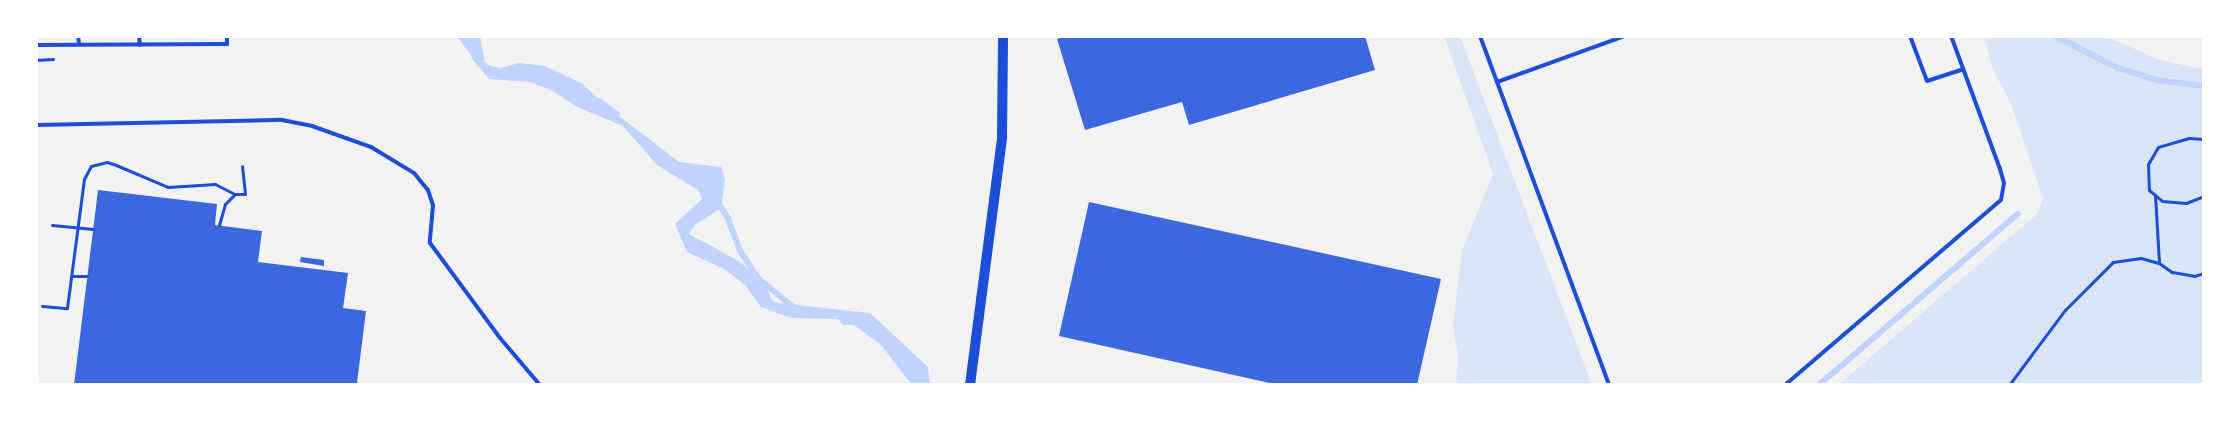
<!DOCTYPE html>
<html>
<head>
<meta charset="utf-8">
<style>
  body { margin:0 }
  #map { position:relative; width:2240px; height:421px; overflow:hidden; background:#f2f2f2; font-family:"Golos Text",sans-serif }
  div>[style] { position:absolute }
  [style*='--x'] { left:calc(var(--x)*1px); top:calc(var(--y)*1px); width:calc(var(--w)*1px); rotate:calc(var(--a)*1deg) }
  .green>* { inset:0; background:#dbe4f7 }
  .water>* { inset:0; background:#bfd3fe }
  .stream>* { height:5.5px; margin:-2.75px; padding:0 2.75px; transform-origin:2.75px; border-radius:2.75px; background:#bfd3fe }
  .building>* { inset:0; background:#3d67dc }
  .path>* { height:3px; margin:-1.5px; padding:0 1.5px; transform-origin:1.5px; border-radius:1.5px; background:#1d4ed8 }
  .service>* { height:4px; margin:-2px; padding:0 2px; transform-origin:2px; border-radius:2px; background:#1d4ed8 }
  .secondary>* { height:10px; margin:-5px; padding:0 5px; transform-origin:5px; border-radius:5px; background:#1d4ed8 }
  span { translate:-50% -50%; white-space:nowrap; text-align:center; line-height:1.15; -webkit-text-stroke:5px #fff; paint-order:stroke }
  .frame { position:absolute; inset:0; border:38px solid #fff; pointer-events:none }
</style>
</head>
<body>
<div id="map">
  <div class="green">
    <i style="clip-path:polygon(1444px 36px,1460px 36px,1592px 385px,1456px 385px,1458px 357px,1453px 325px,1462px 250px,1493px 174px)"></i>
    <i style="clip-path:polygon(1984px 36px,2105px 36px,2158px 59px,2196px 68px,2204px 67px,2204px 385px,1838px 385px,2038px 213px,2043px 198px,2010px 101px,1993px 70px)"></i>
  </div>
  <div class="water">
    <i style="clip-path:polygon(466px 36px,480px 36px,485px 62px,490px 66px,501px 68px,519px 63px,545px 66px,583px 84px,606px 106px,679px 162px,721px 167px,725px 179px,721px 208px,695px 225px,689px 234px,739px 261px,764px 283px,772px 300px,778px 303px,870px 313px,928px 367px,930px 385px,912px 385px,881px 345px,854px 325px,843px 325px,838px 319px,791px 318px,761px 307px,745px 285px,726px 270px,687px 252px,675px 224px,702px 199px,698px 190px,657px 165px,623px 126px,577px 107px,553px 91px,530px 82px,489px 79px,472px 59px)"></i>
  </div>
  <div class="stream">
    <i style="--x:461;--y:36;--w:19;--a:54"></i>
    <i style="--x:2056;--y:36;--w:70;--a:27.3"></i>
    <i style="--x:2118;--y:68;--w:41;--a:17.1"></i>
    <i style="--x:2157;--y:80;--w:47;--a:7.3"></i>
    <i style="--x:599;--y:101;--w:22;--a:36"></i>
    <i style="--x:718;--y:202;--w:19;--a:58"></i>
    <i style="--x:728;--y:218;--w:34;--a:69"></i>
    <i style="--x:740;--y:250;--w:33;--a:57"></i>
    <i style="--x:758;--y:278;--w:49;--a:39.2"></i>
    <i style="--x:1819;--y:385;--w:262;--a:-40.7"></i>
  </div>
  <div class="building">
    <i style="clip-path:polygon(1065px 36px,1365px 36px,1375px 70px,1189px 125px,1182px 102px,1085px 130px,1057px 39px)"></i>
    <i style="clip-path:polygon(98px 190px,217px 204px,215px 225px,262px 231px,258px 262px,348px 273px,343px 308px,366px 311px,357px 383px,362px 385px,74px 385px)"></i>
    <i style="clip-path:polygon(1089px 202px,1441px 279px,1417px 385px,1279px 385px,1059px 336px)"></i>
    <i style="clip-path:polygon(301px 257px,324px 260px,324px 266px,300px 262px)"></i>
  </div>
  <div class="path">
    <i style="--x:36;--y:60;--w:17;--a:-3"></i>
    <i style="--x:2204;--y:139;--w:15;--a:-176"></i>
    <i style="--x:2189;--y:138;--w:32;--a:164"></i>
    <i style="--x:2158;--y:147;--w:20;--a:120"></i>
    <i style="--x:2148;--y:164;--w:26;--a:88"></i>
    <i style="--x:2149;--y:190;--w:17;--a:40"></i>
    <i style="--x:2162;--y:201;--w:24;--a:5"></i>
    <i style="--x:2186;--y:203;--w:19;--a:-21"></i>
    <i style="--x:2155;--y:195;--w:68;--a:86.6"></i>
    <i style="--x:2159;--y:263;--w:16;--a:35"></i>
    <i style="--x:2172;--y:272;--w:22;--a:10"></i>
    <i style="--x:2194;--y:276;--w:10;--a:-17"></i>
    <i style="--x:52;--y:225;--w:41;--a:5.6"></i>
    <i style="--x:219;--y:225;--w:22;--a:-74"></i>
    <i style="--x:225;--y:204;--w:14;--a:-45"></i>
    <i style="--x:72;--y:276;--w:15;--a:0"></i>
    <i style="--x:42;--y:306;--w:25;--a:5"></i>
    <i style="--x:67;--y:308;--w:130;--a:-82.5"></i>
    <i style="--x:84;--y:179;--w:15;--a:-62"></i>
    <i style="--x:91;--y:166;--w:16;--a:-14"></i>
    <i style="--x:107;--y:162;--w:9;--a:18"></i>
    <i style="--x:116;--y:165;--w:56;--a:22.9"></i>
    <i style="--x:168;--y:187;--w:47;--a:-3.7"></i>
    <i style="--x:215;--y:184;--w:22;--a:27"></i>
    <i style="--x:235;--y:194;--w:10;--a:0"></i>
    <i style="--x:245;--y:194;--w:28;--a:-96"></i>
    <i style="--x:2009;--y:385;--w:94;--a:-53.3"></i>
    <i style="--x:2065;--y:310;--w:68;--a:-45"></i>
    <i style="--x:2113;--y:262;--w:28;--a:-8"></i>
    <i style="--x:2141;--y:258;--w:19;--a:16"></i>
  </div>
  <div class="service">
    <i style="--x:78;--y:36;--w:8;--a:83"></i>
    <i style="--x:139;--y:36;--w:9;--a:84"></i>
    <i style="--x:1480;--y:36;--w:372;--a:69.7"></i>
    <i style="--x:1910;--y:36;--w:48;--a:69.3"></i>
    <i style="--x:1927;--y:81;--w:38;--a:-18"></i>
    <i style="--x:2203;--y:36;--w:1;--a:45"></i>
    <i style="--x:36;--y:45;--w:191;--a:-0.3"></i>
    <i style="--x:227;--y:44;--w:8;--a:-90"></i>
    <i style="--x:1497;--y:82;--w:136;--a:-19.8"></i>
    <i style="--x:36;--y:125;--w:246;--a:-1.2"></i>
    <i style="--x:282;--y:120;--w:31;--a:11"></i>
    <i style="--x:312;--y:126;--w:63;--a:19.6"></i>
    <i style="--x:371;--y:147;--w:50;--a:31.2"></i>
    <i style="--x:414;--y:173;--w:22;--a:51"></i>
    <i style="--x:428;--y:190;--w:16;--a:72"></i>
    <i style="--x:433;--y:205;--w:38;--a:95"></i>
    <i style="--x:430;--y:243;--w:118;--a:53.6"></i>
    <i style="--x:500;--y:338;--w:62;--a:49.6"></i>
    <i style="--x:1785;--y:385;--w:284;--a:-40.6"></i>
    <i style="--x:2001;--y:200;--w:17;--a:-80"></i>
    <i style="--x:2004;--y:183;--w:15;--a:-106"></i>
    <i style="--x:2000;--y:169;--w:142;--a:-110.2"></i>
  </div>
  <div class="secondary">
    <i style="--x:970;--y:385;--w:250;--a:-82.6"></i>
    <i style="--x:1002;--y:137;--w:101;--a:-89.4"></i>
  </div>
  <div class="frame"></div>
</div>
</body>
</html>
